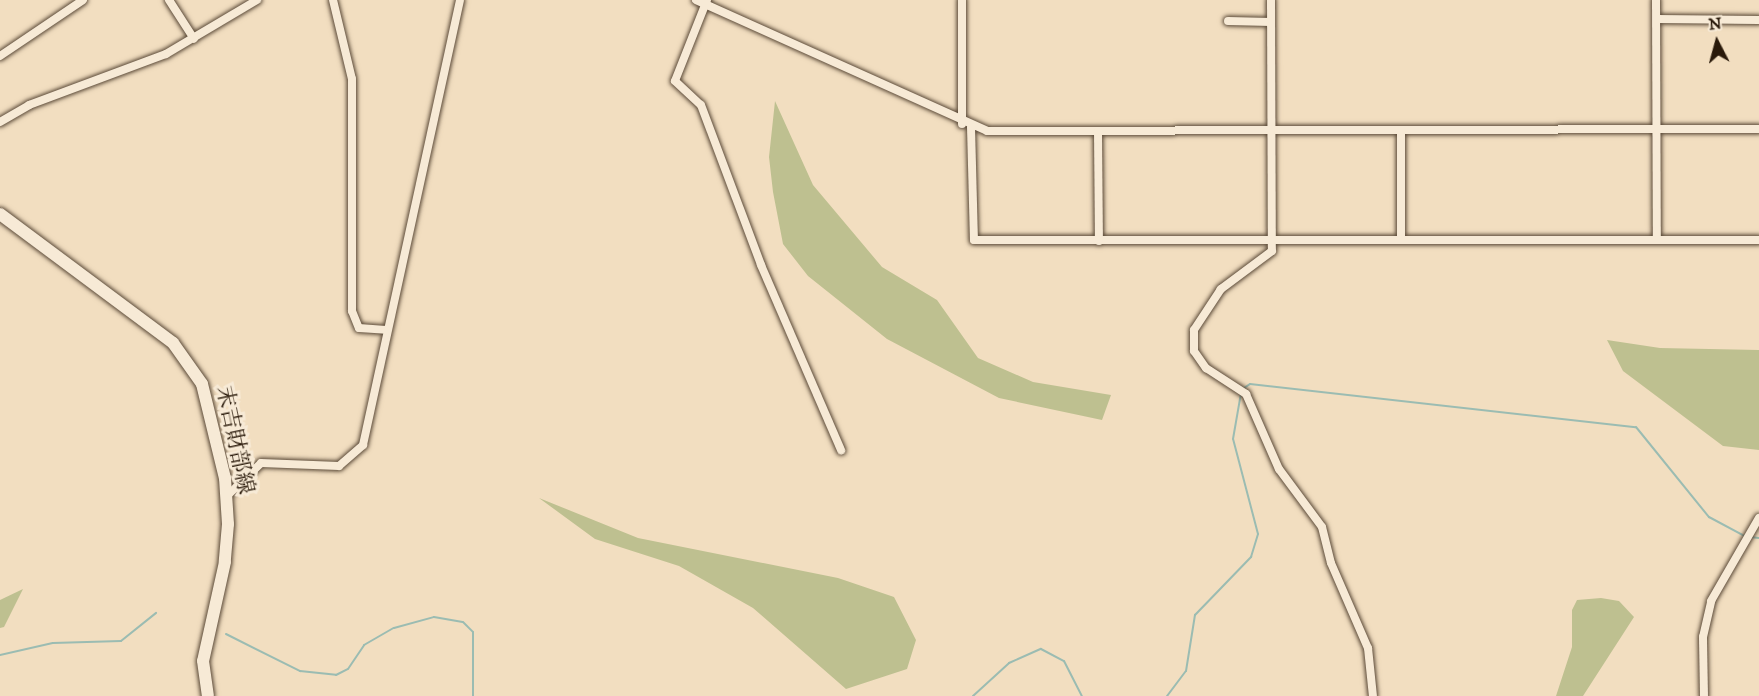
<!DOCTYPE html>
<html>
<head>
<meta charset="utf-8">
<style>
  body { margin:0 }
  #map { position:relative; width:1759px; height:696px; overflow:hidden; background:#f2dec0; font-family:"IM FELL DW Pica","Noto Serif JP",serif }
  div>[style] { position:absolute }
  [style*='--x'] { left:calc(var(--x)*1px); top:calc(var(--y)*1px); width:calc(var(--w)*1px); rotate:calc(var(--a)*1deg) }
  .green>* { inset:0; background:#bec090 }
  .stream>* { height:2px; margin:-1px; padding:0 1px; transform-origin:1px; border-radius:1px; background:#9bbcb2 }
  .roads { filter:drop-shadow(0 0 2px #5b4a38) drop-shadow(0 0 2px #5b4a38) }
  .minor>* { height:8px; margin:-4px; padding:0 4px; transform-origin:4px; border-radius:4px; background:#f7ead6 }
  .secondary>* { height:12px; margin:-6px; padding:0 6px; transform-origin:6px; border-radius:6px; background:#f7ead6 }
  span { translate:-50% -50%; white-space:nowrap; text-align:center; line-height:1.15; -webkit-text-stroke:6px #f7ead6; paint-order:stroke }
  .street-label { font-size:22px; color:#29190a }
  .north { position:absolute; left:1687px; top:12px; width:60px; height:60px; -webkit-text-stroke:4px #f7ead6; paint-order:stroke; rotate:354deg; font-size:16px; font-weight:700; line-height:24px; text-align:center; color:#29190a }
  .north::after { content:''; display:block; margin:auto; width:21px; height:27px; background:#29190a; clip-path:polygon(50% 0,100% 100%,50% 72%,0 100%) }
</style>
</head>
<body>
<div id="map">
  <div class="green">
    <i style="clip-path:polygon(775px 101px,813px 185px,882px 267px,937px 300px,978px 358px,1033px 382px,1111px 395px,1102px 420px,999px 398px,887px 339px,808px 276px,783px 244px,773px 192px,769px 157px)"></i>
    <i style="clip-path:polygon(1607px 340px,1660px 348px,1759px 350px,1759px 450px,1723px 446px,1623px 371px)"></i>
    <i style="clip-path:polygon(539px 498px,638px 538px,838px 578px,894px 597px,916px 640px,907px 669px,846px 689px,753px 608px,679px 566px,595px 539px)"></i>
    <i style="clip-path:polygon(23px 589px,4px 627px,0 628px,0 600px)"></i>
    <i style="clip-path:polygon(1601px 598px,1619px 601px,1634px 617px,1583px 696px,1556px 696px,1572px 647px,1572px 610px,1577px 600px)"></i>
  </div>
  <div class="stream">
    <i style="--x:1244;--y:388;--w:7;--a:-34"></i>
    <i style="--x:1250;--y:384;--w:388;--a:6.4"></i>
    <i style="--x:1636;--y:427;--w:116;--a:51"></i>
    <i style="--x:1709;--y:517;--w:40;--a:28"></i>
    <i style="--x:1750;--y:537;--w:9;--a:6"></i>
    <i style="--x:226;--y:634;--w:83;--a:26.6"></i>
    <i style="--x:300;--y:671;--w:36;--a:6"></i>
    <i style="--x:336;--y:675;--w:13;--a:-27"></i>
    <i style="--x:348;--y:669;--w:29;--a:-56"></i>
    <i style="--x:364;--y:645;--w:34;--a:-30"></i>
    <i style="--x:394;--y:628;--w:41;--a:-15.4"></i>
    <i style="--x:434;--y:617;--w:29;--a:10"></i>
    <i style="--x:463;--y:622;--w:14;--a:45"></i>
    <i style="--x:473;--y:632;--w:64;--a:90"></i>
    <i style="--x:0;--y:655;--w:54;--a:-12.8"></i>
    <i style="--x:53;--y:643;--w:68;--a:-1.7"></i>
    <i style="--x:121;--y:641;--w:45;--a:-38.7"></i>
    <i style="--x:973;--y:696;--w:49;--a:-42.5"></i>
    <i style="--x:1009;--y:663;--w:35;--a:-24"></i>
    <i style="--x:1041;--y:649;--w:26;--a:28"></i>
    <i style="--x:1064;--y:661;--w:39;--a:63"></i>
    <i style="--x:1167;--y:696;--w:31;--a:-53"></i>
    <i style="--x:1186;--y:671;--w:57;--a:-80.9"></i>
    <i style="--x:1195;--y:615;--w:81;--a:-46"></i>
    <i style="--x:1251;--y:557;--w:24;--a:-73"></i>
    <i style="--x:1258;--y:534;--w:98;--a:-104.7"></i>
    <i style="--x:1233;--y:439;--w:47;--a:-80.1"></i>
  </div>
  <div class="roads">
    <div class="minor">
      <i style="--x:169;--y:0;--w:46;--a:57.3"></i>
      <i style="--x:333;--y:0;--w:81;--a:76.5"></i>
      <i style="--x:352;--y:79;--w:232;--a:90"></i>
      <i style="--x:352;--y:311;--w:18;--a:68"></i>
      <i style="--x:359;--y:328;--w:27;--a:4"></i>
      <i style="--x:696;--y:0;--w:319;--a:24.2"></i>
      <i style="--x:987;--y:131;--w:772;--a:-0.15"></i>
      <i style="--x:707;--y:0;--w:87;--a:111.6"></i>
      <i style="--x:675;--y:81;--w:35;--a:43"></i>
      <i style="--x:701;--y:105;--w:171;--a:69.4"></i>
      <i style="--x:761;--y:265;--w:202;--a:66.6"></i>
      <i style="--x:1271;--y:0;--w:251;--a:89.8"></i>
      <i style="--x:1272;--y:251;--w:64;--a:143.3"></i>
      <i style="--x:1221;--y:289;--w:49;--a:123.4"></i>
      <i style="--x:1194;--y:330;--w:21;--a:90"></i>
      <i style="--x:1194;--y:351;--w:21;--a:55"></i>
      <i style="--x:1206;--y:368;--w:48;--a:33"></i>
      <i style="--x:1246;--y:394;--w:82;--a:66.3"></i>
      <i style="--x:1279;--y:469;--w:72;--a:53.4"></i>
      <i style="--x:1322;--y:527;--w:37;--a:76"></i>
      <i style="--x:1331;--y:563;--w:93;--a:66.5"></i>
      <i style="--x:1368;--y:648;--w:48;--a:84.1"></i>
      <i style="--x:1656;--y:0;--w:240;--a:89.8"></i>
      <i style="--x:1657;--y:19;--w:102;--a:0.6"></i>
      <i style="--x:1228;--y:21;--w:43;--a:1.3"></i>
      <i style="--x:0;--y:56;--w:100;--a:-34"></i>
      <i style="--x:0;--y:122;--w:34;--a:-30"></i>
      <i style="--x:29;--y:105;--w:146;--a:-20.4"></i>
      <i style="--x:166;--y:54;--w:106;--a:-30.7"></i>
      <i style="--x:962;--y:124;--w:124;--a:-90"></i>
      <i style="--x:971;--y:127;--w:113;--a:88.5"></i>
      <i style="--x:974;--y:240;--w:785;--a:0"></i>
      <i style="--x:1098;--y:132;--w:109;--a:89.5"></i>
      <i style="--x:1401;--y:240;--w:110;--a:-90"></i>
      <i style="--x:227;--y:496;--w:47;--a:-44.1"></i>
      <i style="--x:261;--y:463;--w:78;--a:2.2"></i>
      <i style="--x:339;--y:466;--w:32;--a:-41"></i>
      <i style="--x:363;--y:445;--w:455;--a:-77.7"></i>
      <i style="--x:1704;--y:696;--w:59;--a:-91"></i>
      <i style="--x:1703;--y:637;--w:37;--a:-77"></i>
      <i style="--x:1711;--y:601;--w:96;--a:-60"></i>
    </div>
    <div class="secondary">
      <i style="--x:0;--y:214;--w:216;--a:36.7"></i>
      <i style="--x:173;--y:343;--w:50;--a:54.7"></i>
      <i style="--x:202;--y:384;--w:97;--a:76.3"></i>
      <i style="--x:225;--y:478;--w:46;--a:86.3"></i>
      <i style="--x:228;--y:524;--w:38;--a:95"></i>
      <i style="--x:225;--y:562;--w:101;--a:102.5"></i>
      <i style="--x:203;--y:661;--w:35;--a:82"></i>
    </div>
  </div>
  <div class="street-label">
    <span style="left:235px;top:440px;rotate:78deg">末吉財部線</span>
  </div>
  <div class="north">N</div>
</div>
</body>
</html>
